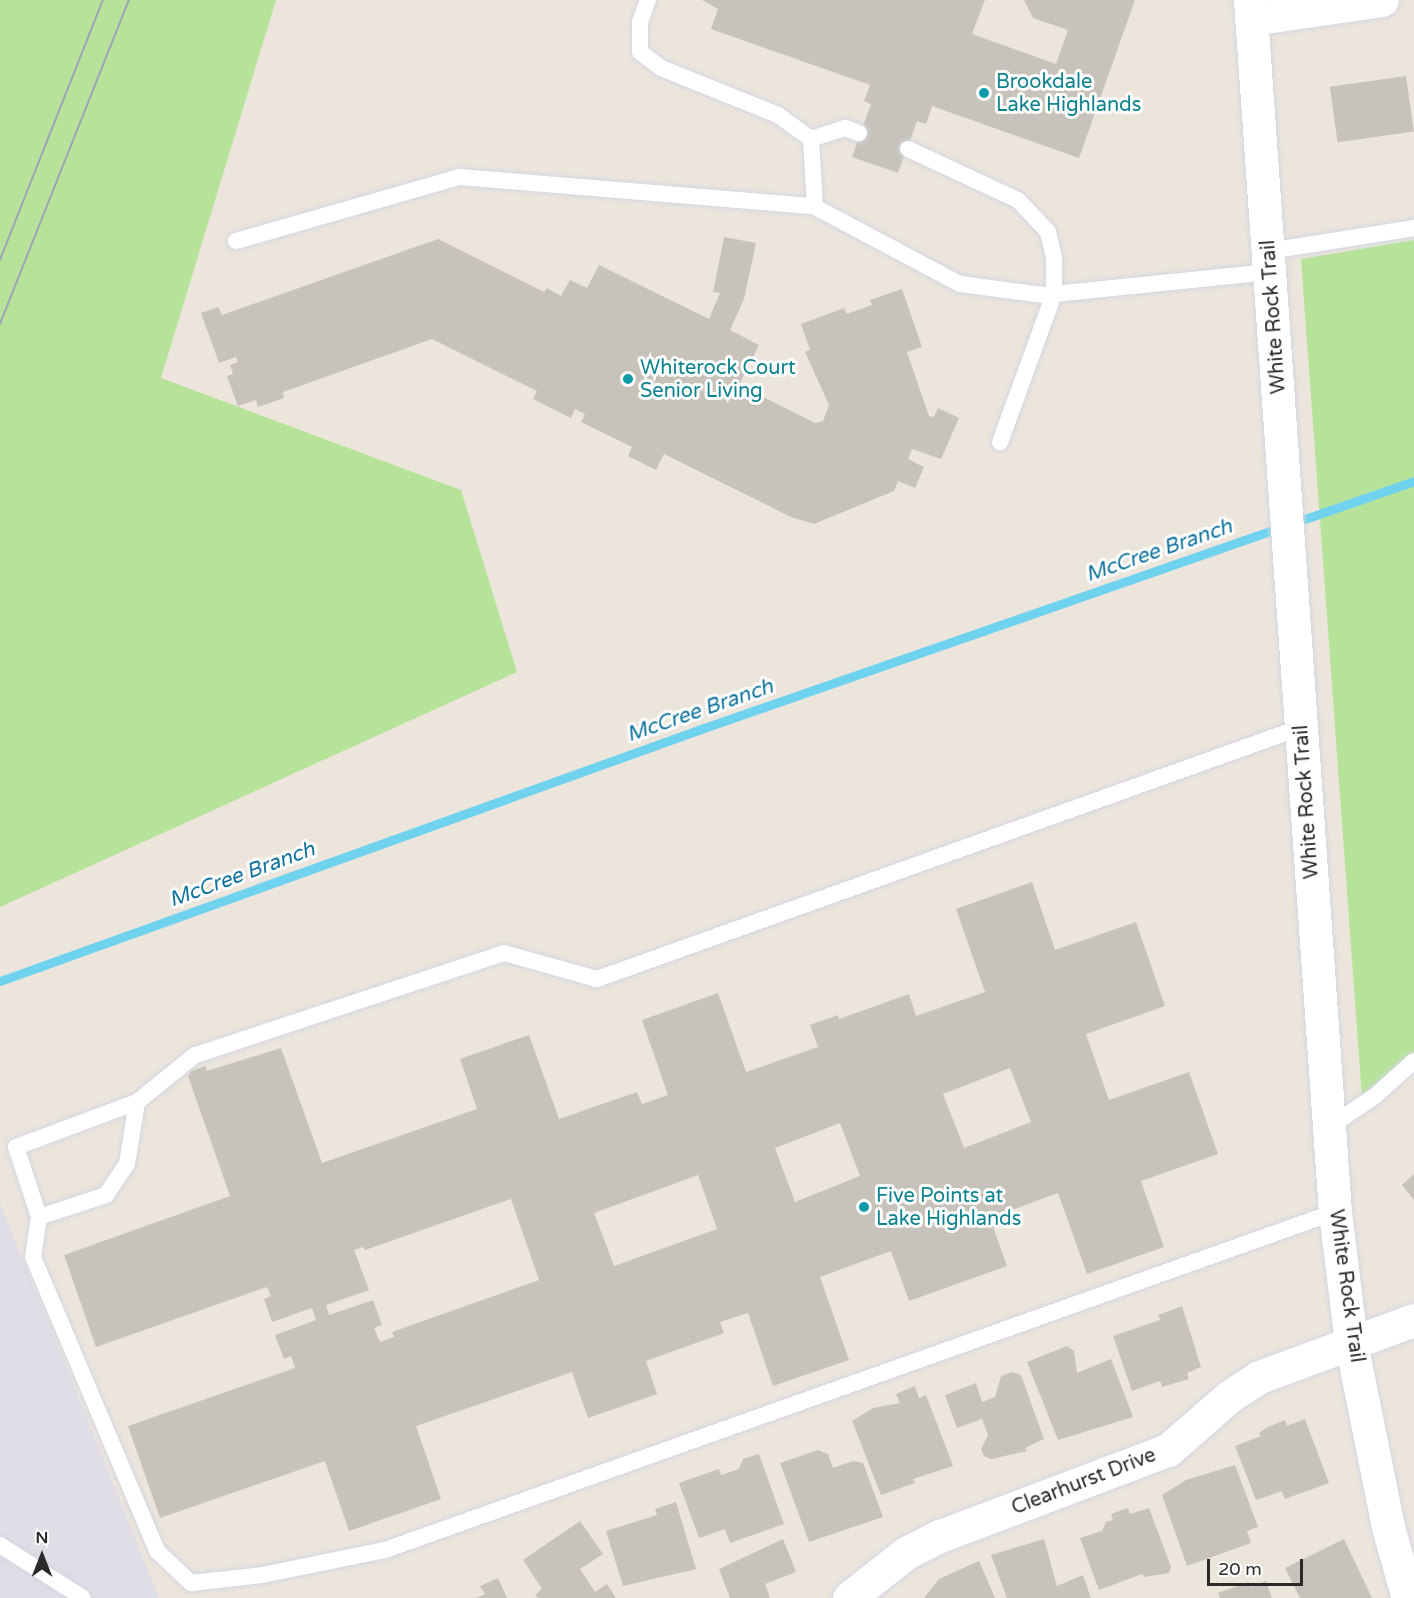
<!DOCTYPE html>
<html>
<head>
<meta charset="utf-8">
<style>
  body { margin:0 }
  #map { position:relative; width:1414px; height:1598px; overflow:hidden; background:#ece5dc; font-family:"Varela Round",sans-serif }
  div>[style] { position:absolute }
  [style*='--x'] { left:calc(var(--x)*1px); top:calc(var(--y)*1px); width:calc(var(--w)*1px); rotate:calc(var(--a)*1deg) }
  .industrial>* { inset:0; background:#dfdde5 }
  .green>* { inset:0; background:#b6e399 }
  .stream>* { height:9px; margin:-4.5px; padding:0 4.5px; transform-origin:4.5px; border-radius:4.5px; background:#6fd3ef }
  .building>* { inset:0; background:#c7c3bb; transform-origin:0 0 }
  .roads { filter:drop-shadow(0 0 2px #d2d6e3) drop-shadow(0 0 2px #d2d6e3) }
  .service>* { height:16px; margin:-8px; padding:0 8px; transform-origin:8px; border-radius:8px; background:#fff }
  .minor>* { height:33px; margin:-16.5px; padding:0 16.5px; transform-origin:16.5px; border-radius:16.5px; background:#fff }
  .tertiary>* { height:33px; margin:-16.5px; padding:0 16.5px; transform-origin:16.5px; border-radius:16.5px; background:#fff }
  .tram>* { height:1.5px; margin:-0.75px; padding:0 0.75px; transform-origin:0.75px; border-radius:0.75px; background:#9fa3b5 }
  .dots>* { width:16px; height:16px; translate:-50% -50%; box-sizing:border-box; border:3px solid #fff; border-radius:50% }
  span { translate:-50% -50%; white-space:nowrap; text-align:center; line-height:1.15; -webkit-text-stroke:6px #fff; paint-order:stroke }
  .culture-label { font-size:20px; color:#0d838f }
  .left { translate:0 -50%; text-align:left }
  .street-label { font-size:20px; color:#2a2a2a }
  .water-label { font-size:21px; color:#0d729c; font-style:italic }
  .north { position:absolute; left:12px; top:1526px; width:60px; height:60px; -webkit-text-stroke:4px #fff; paint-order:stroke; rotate:0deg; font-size:16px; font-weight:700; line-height:24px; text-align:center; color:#2a2a2a }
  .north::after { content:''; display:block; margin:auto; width:21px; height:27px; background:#2a2a2a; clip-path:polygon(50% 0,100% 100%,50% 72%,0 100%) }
  .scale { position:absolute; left:1207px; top:1559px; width:96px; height:27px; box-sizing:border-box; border:3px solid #2a2a2a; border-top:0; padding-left:8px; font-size:18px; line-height:21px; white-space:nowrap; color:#2a2a2a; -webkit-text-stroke:4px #fff; paint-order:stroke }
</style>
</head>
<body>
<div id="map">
  <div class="industrial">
    <i style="clip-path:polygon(0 1203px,159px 1598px,0 1598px)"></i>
  </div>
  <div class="green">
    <i style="clip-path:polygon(0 0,276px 0,161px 378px,461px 490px,517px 672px,0 907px)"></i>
    <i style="clip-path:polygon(1414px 240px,1414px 1054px,1362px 1098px,1301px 259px)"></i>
  </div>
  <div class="stream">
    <i style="--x:0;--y:981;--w:748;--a:-19.77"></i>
    <i style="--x:704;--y:728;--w:752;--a:-19.18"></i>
  </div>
  <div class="building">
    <i style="clip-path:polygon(702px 0,985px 0,972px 34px,1056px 64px,1068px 30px,1033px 18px,1024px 0,1135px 0,1079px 158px,932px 106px,926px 124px,917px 121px,898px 173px,852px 157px,871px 104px,864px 101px,870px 85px,711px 29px,718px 9px)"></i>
    <i style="left:1406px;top:76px;width:56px;height:77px;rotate:82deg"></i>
    <i style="clip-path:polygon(724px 237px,756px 243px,744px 299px,730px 330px,759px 345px,739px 385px,815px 423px,823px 421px,829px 405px,805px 352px,810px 350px,801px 324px,844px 308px,847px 314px,872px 305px,870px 300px,902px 289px,922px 347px,907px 352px,929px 416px,934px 417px,938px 408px,959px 418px,941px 459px,912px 449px,908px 459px,924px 467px,915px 488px,898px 481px,894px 491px,814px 524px,791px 517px,664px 454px,656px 470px,628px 456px,632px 447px,581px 422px,585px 414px,575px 409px,571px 418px,533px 399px,537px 391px,432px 339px,283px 392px,284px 398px,258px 407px,256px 400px,238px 406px,227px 376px,233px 374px,230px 365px,238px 362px,236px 357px,219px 363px,201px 313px,218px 307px,222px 315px,438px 239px,544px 292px,547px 288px,561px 296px,570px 280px,587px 288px,599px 265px,709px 319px,720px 293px,713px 292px)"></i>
    <i style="clip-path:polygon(evenodd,1032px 882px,1055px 950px,1136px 922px,1165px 1006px,1086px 1034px,1109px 1100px,1189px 1072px,1218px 1154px,1141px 1181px,1164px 1247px,1087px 1274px,1058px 1193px,990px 1218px,1007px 1266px,909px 1301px,891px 1251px,820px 1277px,849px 1360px,773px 1386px,748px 1313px,720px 1322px,724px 1333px,646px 1361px,657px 1394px,588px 1418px,572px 1372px,416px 1426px,441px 1499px,349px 1531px,325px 1461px,160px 1518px,128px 1426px,295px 1368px,291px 1356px,284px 1359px,275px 1335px,316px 1320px,312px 1308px,272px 1322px,264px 1299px,271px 1296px,267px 1287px,96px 1347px,64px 1255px,230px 1196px,188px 1076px,191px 1071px,206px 1066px,207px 1071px,281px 1048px,322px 1163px,477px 1109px,460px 1059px,529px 1035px,559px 1119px,637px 1092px,642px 1104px,668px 1095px,642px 1020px,718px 993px,746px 1072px,818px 1047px,810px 1025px,838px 1015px,839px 1019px,909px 994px,916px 1016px,985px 992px,956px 909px,1032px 882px,1010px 1068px,1031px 1122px,964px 1148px,943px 1094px,1010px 1068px,1032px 882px,840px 1123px,860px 1176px,795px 1202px,775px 1148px,840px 1123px,1032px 882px,698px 1175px,717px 1229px,614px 1266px,594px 1213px,698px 1175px,1032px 882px,511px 1199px,539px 1280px,392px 1332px,394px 1337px,380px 1342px,374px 1328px,382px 1325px,373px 1300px,329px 1315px,326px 1305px,369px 1290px,354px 1250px,363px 1247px,365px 1250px,511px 1199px)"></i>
    <i style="clip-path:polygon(1414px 1174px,1414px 1200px,1402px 1185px)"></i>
    <i style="clip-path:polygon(1182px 1306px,1201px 1367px,1187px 1373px,1189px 1379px,1162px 1387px,1160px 1381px,1132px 1391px,1113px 1336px,1160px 1320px,1158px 1315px)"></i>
    <i style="clip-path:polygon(1067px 1346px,1074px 1351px,1077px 1373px,1111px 1359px,1133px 1417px,1058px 1440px,1027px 1362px)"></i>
    <i style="clip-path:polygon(1012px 1372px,1021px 1375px,1044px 1439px,1025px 1448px,1027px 1451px,991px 1459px,984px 1456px,981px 1449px,988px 1435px,982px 1419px,957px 1428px,945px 1395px,976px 1383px,982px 1402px,995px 1397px,1001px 1376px)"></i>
    <i style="clip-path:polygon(915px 1386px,919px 1398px,926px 1395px,953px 1466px,913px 1479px,915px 1483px,881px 1495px,852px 1421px,873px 1408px,900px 1403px,896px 1394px)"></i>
    <i style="clip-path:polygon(1305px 1419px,1329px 1483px,1285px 1499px,1282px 1491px,1256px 1500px,1235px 1446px,1261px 1436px,1259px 1433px,1268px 1427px,1285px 1420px,1287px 1426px)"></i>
    <i style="clip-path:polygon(818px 1450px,828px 1454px,833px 1468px,853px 1461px,863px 1463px,883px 1517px,809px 1542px,780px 1463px)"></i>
    <i style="clip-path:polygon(759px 1454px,784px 1524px,730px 1543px,725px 1529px,699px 1538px,679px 1483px,719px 1469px,721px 1475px,739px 1469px,743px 1459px)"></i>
    <i style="clip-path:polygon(1235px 1465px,1258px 1527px,1247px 1531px,1251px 1543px,1187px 1566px,1162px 1495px,1186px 1480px)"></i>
    <i style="clip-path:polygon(676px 1502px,696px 1569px,623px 1586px,606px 1531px,657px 1515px,655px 1509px)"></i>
    <i style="clip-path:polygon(1128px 1508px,1130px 1514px,1149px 1508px,1171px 1567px,1169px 1573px,1144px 1577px,1142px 1574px,1099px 1590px,1080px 1538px,1102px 1531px,1106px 1522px,1113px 1520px,1111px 1514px)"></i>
    <i style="clip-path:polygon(580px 1521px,603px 1554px,580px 1569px,595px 1592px,607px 1584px,616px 1598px,538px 1598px,535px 1595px,542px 1589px,523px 1560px)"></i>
    <i style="clip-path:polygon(783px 1539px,796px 1572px,765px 1584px,770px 1598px,730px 1598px,719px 1569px)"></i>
    <i style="clip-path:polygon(1044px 1539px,1057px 1586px,1083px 1575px,1091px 1598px,1007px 1598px,991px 1555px)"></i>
    <i style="clip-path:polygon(1344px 1539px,1372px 1598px,1300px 1598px,1285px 1568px)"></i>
    <i style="clip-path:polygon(979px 1561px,995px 1598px,924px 1598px,939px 1579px)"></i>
    <i style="clip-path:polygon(498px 1578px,507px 1598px,476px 1598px,485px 1594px,480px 1586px)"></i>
    <i style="clip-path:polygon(1266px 1581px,1272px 1598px,1220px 1598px,1218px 1593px,1249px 1582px,1250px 1587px)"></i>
  </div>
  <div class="roads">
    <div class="service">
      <i style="--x:648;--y:0;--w:23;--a:110"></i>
      <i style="--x:640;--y:22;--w:30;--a:90"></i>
      <i style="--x:640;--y:52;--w:26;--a:37"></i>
      <i style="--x:661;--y:68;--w:126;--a:21.9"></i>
      <i style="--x:778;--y:115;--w:41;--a:36"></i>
      <i style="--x:811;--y:139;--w:68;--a:86.6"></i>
      <i style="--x:815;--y:207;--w:164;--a:28"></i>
      <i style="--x:960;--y:284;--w:85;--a:7.5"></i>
      <i style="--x:1044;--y:295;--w:227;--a:-5.8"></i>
      <i style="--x:811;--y:139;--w:36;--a:-18"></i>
      <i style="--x:845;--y:128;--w:15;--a:20"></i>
      <i style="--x:908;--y:149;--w:121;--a:24.9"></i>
      <i style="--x:1018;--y:200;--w:44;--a:46.8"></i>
      <i style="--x:1048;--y:232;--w:28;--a:77"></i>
      <i style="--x:1054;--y:259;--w:35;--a:90"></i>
      <i style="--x:1054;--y:294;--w:158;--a:110"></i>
      <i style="--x:236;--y:241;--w:232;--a:-16"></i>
      <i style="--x:459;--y:177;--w:357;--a:4.7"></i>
      <i style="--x:1269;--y:251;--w:147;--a:-9"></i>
      <i style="--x:1302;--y:727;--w:749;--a:160.33"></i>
      <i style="--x:597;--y:979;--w:97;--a:-164.4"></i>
      <i style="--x:504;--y:953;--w:325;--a:161.7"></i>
      <i style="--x:195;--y:1055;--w:75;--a:141"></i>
      <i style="--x:137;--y:1102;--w:129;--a:159.6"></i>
      <i style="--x:16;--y:1147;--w:74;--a:71.8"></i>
      <i style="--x:39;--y:1217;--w:40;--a:98.5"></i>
      <i style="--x:33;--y:1257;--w:319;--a:67.1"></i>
      <i style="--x:157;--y:1551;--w:47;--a:43.3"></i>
      <i style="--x:191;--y:1583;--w:71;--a:-6.4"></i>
      <i style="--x:262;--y:1575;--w:126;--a:-11.5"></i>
      <i style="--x:385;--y:1550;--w:1008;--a:-19.59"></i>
      <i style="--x:1329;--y:1127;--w:55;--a:-34"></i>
      <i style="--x:1375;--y:1096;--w:52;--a:-41.9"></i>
      <i style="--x:39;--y:1217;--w:71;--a:-18.2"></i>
      <i style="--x:106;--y:1195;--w:37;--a:-56"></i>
      <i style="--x:127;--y:1164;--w:63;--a:-80.8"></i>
      <i style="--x:0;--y:1545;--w:98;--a:32.6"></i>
    </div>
    <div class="minor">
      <i style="--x:1251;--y:19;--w:132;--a:-8.3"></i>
      <i style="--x:849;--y:1598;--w:73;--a:-38.3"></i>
      <i style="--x:906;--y:1553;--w:38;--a:-27"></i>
      <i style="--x:940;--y:1536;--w:244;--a:-20.7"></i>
      <i style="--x:1168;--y:1450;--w:82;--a:-41.1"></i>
      <i style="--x:1230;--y:1396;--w:35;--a:-33"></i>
      <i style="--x:1259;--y:1377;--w:165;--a:-20.2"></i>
    </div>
    <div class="tertiary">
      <i style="--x:1250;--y:0;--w:1215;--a:85.99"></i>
      <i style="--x:1335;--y:1212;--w:132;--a:83"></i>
      <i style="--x:1351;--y:1343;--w:188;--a:78.6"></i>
      <i style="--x:1388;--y:1527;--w:74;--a:74.3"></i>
    </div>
  </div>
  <div class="tram">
    <i style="--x:0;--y:260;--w:280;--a:-68.4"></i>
    <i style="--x:0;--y:324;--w:349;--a:-68.3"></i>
  </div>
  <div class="dots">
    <i style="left:984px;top:93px;background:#0f9aa8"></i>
    <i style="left:628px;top:379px;background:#0f9aa8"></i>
    <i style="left:864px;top:1207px;background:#0f9aa8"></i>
  </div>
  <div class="culture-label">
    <span class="left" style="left:996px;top:94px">Brookdale<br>Lake Highlands</span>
    <span class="left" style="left:640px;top:380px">Whiterock Court<br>Senior Living</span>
    <span class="left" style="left:876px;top:1208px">Five Points at<br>Lake Highlands</span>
  </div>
  <div class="street-label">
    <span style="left:1274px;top:317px;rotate:-94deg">White Rock Trail</span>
    <span style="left:1307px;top:802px;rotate:-94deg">White Rock Trail</span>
    <span style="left:1346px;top:1286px;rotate:82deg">White Rock Trail</span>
    <span style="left:1084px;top:1482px;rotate:-21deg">Clearhurst Drive</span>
  </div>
  <div class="water-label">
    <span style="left:1159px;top:551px;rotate:-19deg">McCree Branch</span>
    <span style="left:700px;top:711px;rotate:-19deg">McCree Branch</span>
    <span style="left:242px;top:875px;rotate:-20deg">McCree Branch</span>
  </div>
  <div class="north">N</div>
  <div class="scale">20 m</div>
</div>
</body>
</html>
